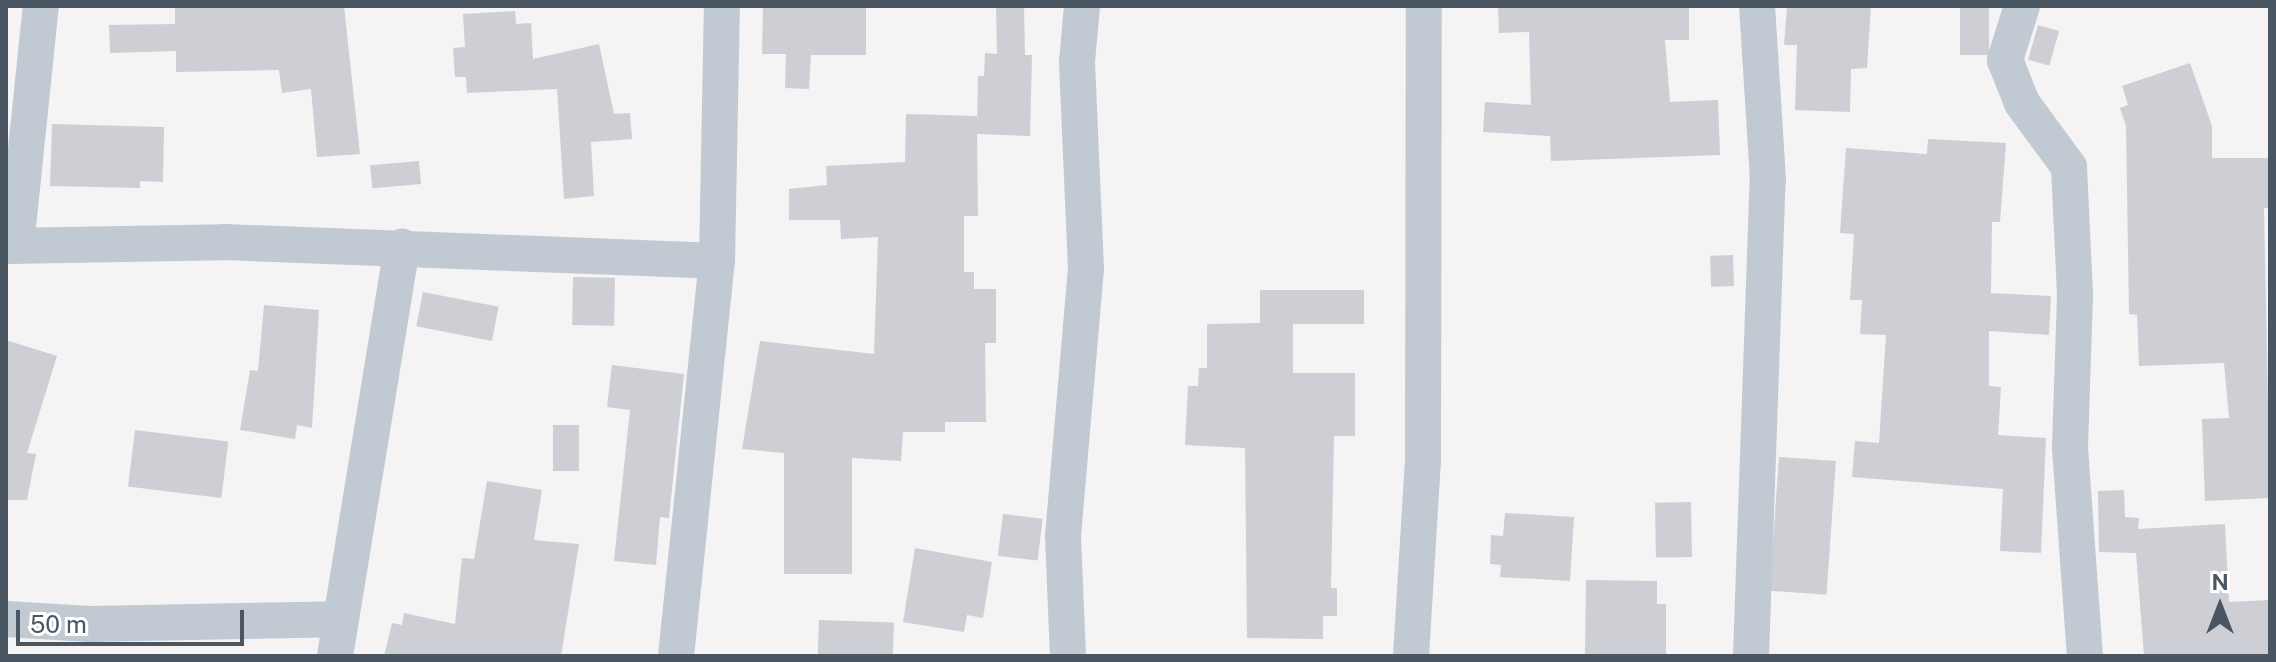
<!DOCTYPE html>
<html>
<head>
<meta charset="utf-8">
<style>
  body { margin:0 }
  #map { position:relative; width:2276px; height:662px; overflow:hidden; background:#f5f3f3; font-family:"Public Sans",sans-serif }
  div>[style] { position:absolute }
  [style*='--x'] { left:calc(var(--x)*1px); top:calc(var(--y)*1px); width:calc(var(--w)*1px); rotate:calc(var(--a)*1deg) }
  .building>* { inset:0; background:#cdcfd5; transform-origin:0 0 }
  .minor>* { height:36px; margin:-18px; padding:0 18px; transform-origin:18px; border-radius:18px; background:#c1cad2 }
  span { translate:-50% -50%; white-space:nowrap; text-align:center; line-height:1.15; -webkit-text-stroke:6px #fff; paint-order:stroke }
  .frame { position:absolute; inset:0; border:8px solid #4a5661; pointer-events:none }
  .north { position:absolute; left:2180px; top:566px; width:80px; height:80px; -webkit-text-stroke:6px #fff; paint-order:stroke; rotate:0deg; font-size:22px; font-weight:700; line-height:32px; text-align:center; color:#4a5661 }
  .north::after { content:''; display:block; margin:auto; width:28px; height:36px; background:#4a5661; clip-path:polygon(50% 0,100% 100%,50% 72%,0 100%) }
  .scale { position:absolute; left:16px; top:610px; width:228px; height:36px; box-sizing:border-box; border:4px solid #4a5661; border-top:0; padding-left:10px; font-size:24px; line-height:28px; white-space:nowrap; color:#4a5661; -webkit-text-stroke:6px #fff; paint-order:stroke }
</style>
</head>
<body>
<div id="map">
  <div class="building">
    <i style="clip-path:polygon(175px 6px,344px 6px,360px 154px,317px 157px,311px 89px,282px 93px,279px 70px,176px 72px,176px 51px,110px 53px,109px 25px,175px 24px)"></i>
    <i style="clip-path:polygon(763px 6px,866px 6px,866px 55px,811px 55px,809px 89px,785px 88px,786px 54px,762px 54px)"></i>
    <i style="clip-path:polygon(996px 6px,1024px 6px,1025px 55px,1032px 55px,1030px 136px,977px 134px,978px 216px,964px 216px,964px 272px,974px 272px,974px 289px,996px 289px,996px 343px,985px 343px,986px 422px,945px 422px,945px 432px,903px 432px,901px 461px,852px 458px,852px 574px,784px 574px,784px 453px,742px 449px,760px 341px,874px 354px,878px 237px,841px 239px,840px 220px,789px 220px,789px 189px,827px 185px,826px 166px,905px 162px,906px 114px,977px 116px,977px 130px,978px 76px,984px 76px,985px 53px,997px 54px)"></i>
    <i style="clip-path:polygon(1498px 6px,1689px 6px,1689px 40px,1665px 40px,1670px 102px,1718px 100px,1720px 155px,1551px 161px,1550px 136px,1483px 132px,1485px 102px,1531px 105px,1529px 32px,1499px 33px)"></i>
    <i style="clip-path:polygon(1787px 6px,1871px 6px,1867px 68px,1851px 69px,1850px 112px,1795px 110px,1797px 45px,1784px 45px)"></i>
    <i style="left:1960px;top:6px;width:29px;height:49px"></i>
    <i style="clip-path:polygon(515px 11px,516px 24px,531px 23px,533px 59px,599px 44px,614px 114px,630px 113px,632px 139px,591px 142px,594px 196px,564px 199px,557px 89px,467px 93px,466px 77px,455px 77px,453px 48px,465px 47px,463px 14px)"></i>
    <i style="left:2038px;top:25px;width:22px;height:36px;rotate:16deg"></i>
    <i style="clip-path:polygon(2190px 63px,2212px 126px,2212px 158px,2270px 158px,2270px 208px,2264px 208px,2270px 498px,2205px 501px,2202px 419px,2229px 418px,2224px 363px,2139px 366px,2137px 315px,2129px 314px,2126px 126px,2120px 108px,2128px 105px,2122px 86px)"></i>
    <i style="clip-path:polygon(52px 124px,164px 127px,163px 182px,140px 181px,140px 188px,50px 186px)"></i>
    <i style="clip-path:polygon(1928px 139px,2006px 143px,2000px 222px,1992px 222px,1991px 293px,2051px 296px,2049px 335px,1989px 331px,1989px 386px,2001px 387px,1998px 435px,2046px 438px,2041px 553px,2000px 551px,2003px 489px,1852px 477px,1855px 441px,1879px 443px,1886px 335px,1860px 334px,1862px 300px,1850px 300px,1854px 234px,1840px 233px,1846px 148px,1927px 154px)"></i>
    <i style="left:419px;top:161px;width:23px;height:49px;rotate:85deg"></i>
    <i style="left:1733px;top:255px;width:31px;height:23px;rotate:88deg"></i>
    <i style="left:573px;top:277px;width:42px;height:48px;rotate:1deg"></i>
    <i style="clip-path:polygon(1260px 290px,1364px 290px,1364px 324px,1293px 324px,1293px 373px,1355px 373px,1355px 436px,1334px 436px,1331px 588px,1337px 588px,1337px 616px,1323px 616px,1323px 639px,1247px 638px,1245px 448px,1185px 445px,1188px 386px,1198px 386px,1199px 368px,1207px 368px,1207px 324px,1260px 323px)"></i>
    <i style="left:423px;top:292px;width:77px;height:35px;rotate:11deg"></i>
    <i style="clip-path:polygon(264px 305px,319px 310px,312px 428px,297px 425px,295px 439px,240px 430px,250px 370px,258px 371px)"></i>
    <i style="clip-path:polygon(6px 340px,57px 356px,27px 453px,36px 454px,27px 500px,6px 500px)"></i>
    <i style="clip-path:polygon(612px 365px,684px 374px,669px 518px,660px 517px,656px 565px,614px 561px,630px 410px,607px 407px)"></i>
    <i style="left:553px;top:425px;width:26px;height:46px"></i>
    <i style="left:135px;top:430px;width:94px;height:57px;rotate:7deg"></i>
    <i style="left:1779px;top:457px;width:57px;height:134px;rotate:4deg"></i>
    <i style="clip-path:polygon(487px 481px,542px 490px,534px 540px,579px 544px,561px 656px,384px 656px,392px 623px,402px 625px,404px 613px,455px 624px,462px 558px,474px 559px)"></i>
    <i style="clip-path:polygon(2124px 490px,2125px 517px,2139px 518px,2138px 529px,2225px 524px,2229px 602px,2270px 600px,2270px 656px,2144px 656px,2136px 553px,2099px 552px,2098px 491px)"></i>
    <i style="left:1691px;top:502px;width:55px;height:36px;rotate:89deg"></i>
    <i style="clip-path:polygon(1505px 513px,1574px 517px,1570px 581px,1500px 577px,1501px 565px,1490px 564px,1491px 535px,1503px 536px)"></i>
    <i style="left:1003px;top:514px;width:40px;height:42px;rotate:7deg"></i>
    <i style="clip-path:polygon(915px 548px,992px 562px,983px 618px,967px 615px,964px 632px,903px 622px)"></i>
    <i style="clip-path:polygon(1586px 580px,1657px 581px,1657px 604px,1666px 604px,1666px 656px,1585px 656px)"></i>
    <i style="left:819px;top:620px;width:75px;height:36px;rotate:2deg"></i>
  </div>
  <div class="minor">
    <i style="--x:2022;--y:6;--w:57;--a:107.5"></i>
    <i style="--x:2005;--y:60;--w:46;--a:68.4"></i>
    <i style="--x:2022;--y:103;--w:79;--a:53.7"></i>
    <i style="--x:2069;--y:167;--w:129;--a:87.3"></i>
    <i style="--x:2075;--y:296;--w:152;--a:91.9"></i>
    <i style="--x:2070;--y:448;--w:209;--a:85.9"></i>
    <i style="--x:6;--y:246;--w:219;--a:-1"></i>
    <i style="--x:225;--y:242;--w:492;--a:2.2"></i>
    <i style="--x:16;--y:246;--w:241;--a:-84.1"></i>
    <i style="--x:6;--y:619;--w:84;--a:3.4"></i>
    <i style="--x:90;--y:624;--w:250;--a:-1.1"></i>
    <i style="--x:335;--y:656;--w:415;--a:-80.7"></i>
    <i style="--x:676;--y:656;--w:397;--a:-84.1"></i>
    <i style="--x:717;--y:261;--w:255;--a:-88.9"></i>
    <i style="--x:1068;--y:656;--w:120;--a:-92.4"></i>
    <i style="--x:1063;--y:536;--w:268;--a:-85.1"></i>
    <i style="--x:1086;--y:269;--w:207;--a:-92.5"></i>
    <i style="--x:1077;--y:62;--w:56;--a:-84.9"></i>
    <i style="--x:1411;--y:656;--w:195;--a:-86.5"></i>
    <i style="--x:1423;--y:461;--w:455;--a:-89.9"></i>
    <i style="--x:1751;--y:656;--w:476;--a:-88"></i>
    <i style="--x:1768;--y:180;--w:174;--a:-93.6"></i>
  </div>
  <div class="frame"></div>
  <div class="north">N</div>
  <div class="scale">50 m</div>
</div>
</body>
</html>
